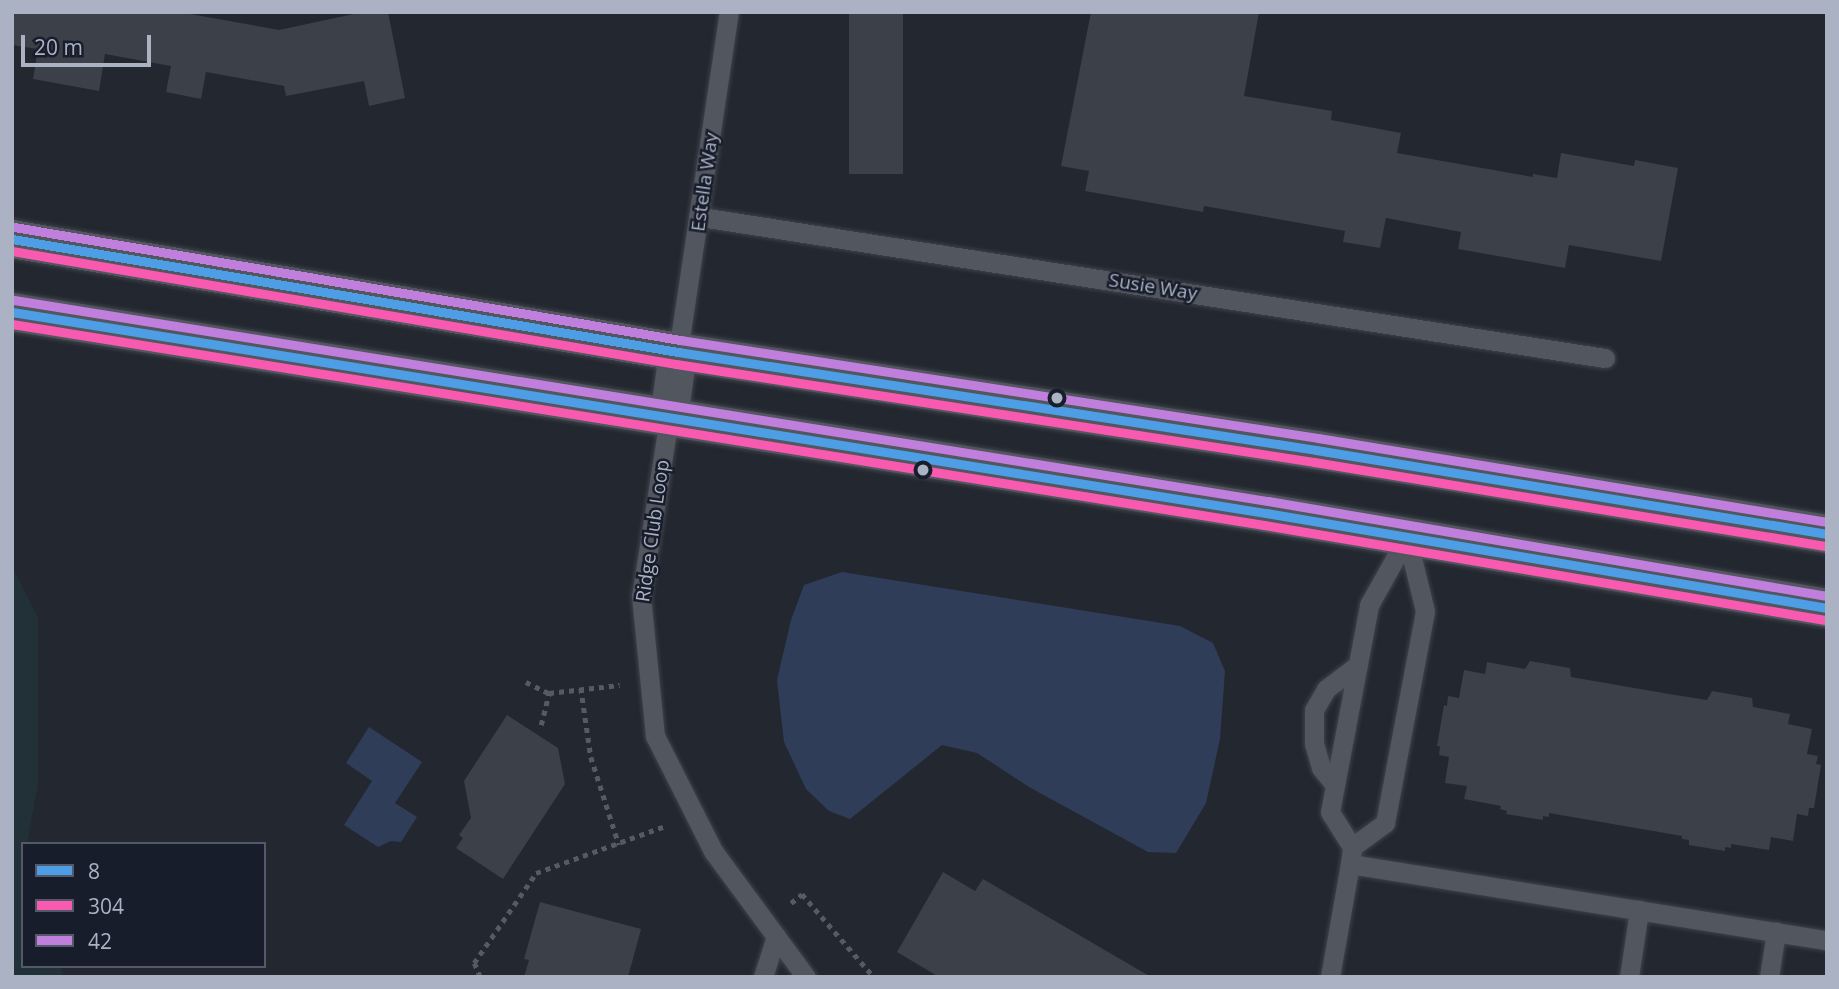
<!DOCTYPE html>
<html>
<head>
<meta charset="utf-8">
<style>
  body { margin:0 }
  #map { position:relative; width:1839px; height:989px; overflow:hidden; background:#232730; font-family:"Open Sans",sans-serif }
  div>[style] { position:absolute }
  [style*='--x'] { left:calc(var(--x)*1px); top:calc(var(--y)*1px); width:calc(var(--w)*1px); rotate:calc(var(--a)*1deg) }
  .green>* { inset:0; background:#213137 }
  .water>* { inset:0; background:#2f3d59 }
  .building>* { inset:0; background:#3c4048; transform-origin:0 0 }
  .path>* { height:4.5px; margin-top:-2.25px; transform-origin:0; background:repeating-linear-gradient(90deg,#565a62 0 5px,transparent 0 10px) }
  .roads { filter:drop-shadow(0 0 2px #3f424a) drop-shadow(0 0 2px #3f424a) }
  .service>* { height:19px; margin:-9.5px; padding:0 9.5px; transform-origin:9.5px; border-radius:9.5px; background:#52565f }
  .tertiary>* { height:38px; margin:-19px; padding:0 19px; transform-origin:19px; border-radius:19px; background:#52565f }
  .bus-1>* { height:9px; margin:-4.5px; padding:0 4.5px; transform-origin:4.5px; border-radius:4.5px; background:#4d9ee5 }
  .bus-2>* { height:9px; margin:-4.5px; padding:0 4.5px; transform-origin:4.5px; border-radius:4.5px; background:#f75aaf }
  .bus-3>* { height:9px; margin:-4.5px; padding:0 4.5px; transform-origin:4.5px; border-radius:4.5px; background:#c07fdc }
  .dots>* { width:19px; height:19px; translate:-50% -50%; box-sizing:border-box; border:4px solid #171d2a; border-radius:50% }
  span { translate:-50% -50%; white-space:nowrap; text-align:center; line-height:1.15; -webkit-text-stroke:5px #171d2a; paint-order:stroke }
  .street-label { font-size:19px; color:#abb2c4 }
  .frame { position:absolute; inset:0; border:14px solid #abb2c4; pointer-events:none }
  .legend { position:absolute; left:21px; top:842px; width:245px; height:126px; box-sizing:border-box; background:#171d2a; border:2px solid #525968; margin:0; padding:9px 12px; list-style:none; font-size:21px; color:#abb2c4 }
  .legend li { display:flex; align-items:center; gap:14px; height:35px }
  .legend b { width:35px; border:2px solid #525968 }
  .scale { position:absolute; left:21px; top:35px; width:130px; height:32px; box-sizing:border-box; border:4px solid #abb2c4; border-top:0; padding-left:9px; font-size:21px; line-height:24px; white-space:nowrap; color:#abb2c4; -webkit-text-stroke:5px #171d2a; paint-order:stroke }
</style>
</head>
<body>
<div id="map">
  <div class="green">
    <i style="clip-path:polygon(12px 566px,38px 618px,38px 783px,27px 844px,23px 844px,23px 966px,60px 966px,64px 977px,12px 977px)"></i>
  </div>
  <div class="water">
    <i style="clip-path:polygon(842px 572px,1180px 626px,1213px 643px,1225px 671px,1220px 739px,1206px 803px,1176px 853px,1148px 852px,1029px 787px,977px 753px,942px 745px,850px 819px,829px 811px,806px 789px,784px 742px,777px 680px,791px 620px,804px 585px)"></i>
    <i style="clip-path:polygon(369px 727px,422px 762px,395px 803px,417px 817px,401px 842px,391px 841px,378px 847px,344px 825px,372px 781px,346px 763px)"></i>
  </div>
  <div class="building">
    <i style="clip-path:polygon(12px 12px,179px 12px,279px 30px,363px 12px,388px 12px,405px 98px,369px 106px,364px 81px,286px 96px,284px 86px,206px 72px,201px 99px,166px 92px,171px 66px,105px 54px,99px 91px,33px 79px,38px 49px,12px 45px)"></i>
    <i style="left:849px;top:12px;width:54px;height:162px"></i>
    <i style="clip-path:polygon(1091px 12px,1259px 12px,1244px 96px,1332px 111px,1331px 120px,1401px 133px,1397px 153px,1533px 177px,1533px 174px,1557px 178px,1561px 153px,1634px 166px,1635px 160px,1678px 168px,1661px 261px,1569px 245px,1565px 268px,1458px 249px,1461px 232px,1386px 218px,1380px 248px,1343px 242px,1345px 231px,1204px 206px,1203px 212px,1085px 191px,1089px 171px,1061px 166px)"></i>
    <i style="clip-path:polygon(1530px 661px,1570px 668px,1571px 677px,1669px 694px,1707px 700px,1712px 691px,1752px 698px,1753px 707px,1790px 714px,1788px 724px,1812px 729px,1807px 754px,1818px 756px,1816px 764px,1821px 765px,1814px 808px,1809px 808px,1808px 816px,1797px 814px,1793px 841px,1771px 837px,1769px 850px,1731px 844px,1731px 848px,1725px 847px,1725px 851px,1689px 845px,1689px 840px,1682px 839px,1682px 836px,1549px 813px,1549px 817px,1543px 816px,1543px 820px,1506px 814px,1507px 811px,1500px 809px,1501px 806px,1464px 799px,1467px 786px,1445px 783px,1449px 757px,1439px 755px,1440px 746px,1437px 746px,1444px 705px,1447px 706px,1448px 696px,1459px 698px,1464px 670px,1485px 674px,1487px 662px,1525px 669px)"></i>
    <i style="clip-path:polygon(507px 715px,558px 748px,565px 784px,503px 879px,456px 848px,463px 838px,459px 835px,471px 818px,464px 781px)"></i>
    <i style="clip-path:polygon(943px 872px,975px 891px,983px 879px,1151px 977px,939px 977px,897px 952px)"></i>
    <i style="clip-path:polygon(540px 902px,641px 929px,628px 977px,524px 977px,529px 960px,524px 959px)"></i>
  </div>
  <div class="path">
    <i style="--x:526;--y:682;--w:25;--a:26"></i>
    <i style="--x:549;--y:693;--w:71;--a:-6.4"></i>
    <i style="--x:581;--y:688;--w:70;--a:81.8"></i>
    <i style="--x:591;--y:757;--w:92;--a:72.3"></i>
    <i style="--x:541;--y:725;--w:33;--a:-76"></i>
    <i style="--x:791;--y:903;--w:14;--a:-39"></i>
    <i style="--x:802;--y:894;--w:110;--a:49.1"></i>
    <i style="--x:480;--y:977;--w:15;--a:-113"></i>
    <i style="--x:474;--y:963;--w:109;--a:-55.4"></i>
    <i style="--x:536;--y:873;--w:137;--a:-20"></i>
  </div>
  <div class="roads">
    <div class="service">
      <i style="--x:701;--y:217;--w:915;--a:8.87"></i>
      <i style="--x:678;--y:352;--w:344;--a:-81.5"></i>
      <i style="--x:669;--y:418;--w:180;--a:98.9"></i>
      <i style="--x:641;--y:596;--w:141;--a:84.3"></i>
      <i style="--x:655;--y:736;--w:129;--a:63.2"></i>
      <i style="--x:713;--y:851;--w:157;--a:53.6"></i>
      <i style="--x:1335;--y:785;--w:22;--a:-129"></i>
      <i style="--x:1321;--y:768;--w:25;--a:-106"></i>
      <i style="--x:1314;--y:744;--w:34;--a:-90"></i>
      <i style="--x:1314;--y:710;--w:24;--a:-60"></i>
      <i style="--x:1326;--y:689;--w:40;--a:-37"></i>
      <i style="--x:1352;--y:847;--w:41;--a:-36"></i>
      <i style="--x:1385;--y:823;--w:216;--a:-79.3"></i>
      <i style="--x:1425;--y:611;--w:76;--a:-103.7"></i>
      <i style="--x:1350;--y:864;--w:17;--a:-83"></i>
      <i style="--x:1352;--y:847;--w:41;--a:-122.2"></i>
      <i style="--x:1330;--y:812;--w:211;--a:-79.3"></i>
      <i style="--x:1369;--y:605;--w:78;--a:-60.8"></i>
      <i style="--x:763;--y:977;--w:43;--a:-72.4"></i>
      <i style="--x:1330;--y:977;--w:115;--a:-80"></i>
      <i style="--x:1350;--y:864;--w:483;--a:9.1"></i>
      <i style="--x:1629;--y:977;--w:68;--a:-81.5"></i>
      <i style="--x:1769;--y:977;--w:46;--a:-81.2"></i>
    </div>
    <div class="tertiary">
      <i style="--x:12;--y:239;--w:676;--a:9.63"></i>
      <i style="--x:678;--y:352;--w:645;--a:8.73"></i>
      <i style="--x:1316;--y:450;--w:518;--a:9.33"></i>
      <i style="--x:12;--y:312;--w:1270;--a:9.11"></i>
      <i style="--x:1266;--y:513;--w:569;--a:9.61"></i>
      <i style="--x:669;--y:418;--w:67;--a:-82.2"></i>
    </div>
  </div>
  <div class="bus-1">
    <i style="--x:12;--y:239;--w:676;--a:9.63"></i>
    <i style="--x:678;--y:352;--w:645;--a:8.73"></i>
    <i style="--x:1316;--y:450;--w:518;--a:9.33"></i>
    <i style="--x:12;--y:312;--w:1270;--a:9.11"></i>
    <i style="--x:1266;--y:513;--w:569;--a:9.61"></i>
  </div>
  <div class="bus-2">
    <i style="--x:12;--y:251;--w:674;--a:9.66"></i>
    <i style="--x:676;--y:364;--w:645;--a:8.73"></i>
    <i style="--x:1314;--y:462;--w:518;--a:9.33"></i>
    <i style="--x:12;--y:324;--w:1268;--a:9.12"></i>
    <i style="--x:1264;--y:525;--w:569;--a:9.61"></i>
  </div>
  <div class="bus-3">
    <i style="--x:14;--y:227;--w:676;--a:9.63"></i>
    <i style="--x:680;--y:340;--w:645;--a:8.73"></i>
    <i style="--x:1318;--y:438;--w:516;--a:9.37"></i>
    <i style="--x:14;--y:300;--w:1270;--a:9.11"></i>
    <i style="--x:1268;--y:501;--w:567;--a:9.65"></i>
  </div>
  <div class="dots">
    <i style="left:1057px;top:398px;background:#abb2c4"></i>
    <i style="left:923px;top:470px;background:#abb2c4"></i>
  </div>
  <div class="street-label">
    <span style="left:705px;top:182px;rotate:-82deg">Estella Way</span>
    <span style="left:1153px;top:287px;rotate:9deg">Susie Way</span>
    <span style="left:653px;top:531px;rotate:-82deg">Ridge Club Loop</span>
  </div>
  <div class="frame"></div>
  <ul class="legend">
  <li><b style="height:9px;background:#4d9ee5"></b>8</li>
  <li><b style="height:9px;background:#f75aaf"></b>304</li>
  <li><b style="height:9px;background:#c07fdc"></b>42</li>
  </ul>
  <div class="scale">20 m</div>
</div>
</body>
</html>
